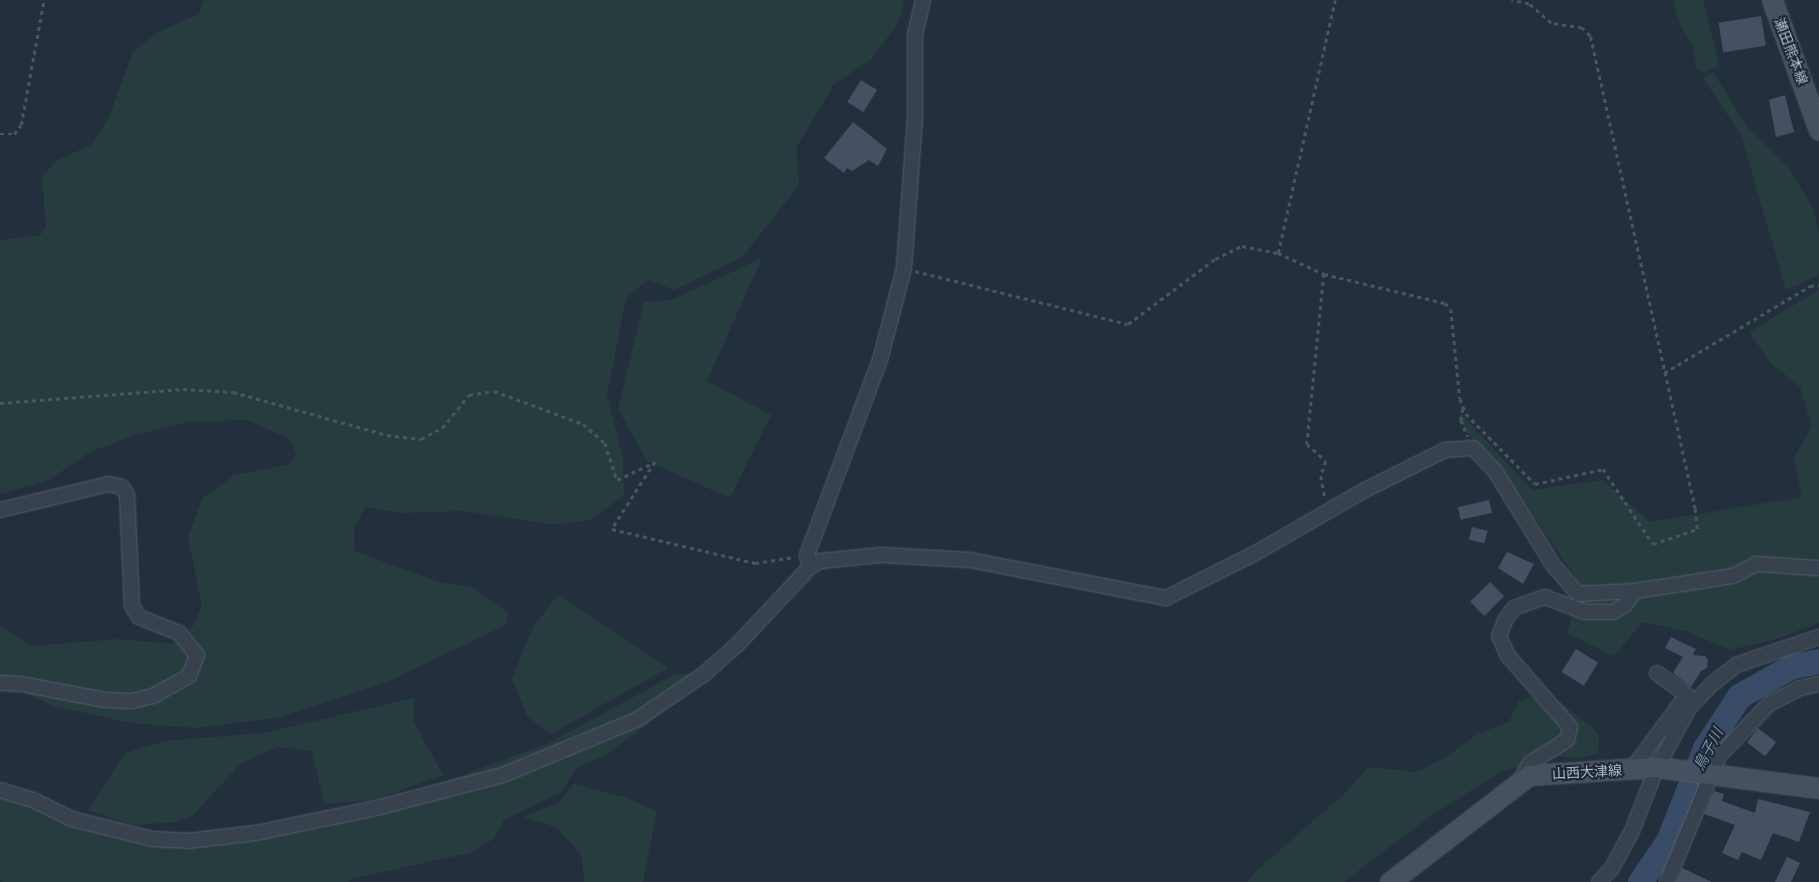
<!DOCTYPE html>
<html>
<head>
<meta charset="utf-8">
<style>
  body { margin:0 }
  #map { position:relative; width:1819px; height:882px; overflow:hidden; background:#242f3e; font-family:Ubuntu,"Noto Sans JP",sans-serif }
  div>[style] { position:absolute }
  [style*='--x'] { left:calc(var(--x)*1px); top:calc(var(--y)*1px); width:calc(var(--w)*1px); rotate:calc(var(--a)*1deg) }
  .green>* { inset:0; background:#263c3f }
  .river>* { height:25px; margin:-12.5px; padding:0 12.5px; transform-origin:12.5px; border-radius:12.5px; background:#394c67 }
  .building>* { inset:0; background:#455162; transform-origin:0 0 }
  .path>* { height:2.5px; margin-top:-1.25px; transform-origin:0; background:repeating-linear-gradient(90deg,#44595c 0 4px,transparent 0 8px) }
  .roads { filter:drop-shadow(0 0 1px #565f6c) drop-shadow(0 0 1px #565f6c) }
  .street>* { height:14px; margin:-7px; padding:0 7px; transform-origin:7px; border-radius:7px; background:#38414e }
  .secondary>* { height:19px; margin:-9.5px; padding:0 9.5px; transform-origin:9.5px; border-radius:9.5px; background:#465061 }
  span { translate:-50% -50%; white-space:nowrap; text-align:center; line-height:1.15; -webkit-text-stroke:4px #1d2633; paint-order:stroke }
  .street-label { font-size:14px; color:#b4bcc9 }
  .water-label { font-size:15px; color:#7c92b1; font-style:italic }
</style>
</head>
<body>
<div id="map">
  <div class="green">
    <i style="clip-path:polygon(204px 0,905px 0,897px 25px,870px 60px,834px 84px,796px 148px,799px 185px,743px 256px,674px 290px,648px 280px,626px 298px,607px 395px,623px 459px,624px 496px,589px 520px,553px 525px,464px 511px,401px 513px,365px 507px,354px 528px,354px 551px,439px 582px,474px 588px,509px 613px,506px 625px,385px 683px,277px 718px,195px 728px,131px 723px,53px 706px,0 680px,0 626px,32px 646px,119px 639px,172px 644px,192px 628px,202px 606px,188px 537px,202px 499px,234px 475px,287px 465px,296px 454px,289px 439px,249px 420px,187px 422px,135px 435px,90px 452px,49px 480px,0 494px,0 240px,40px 235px,46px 227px,42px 177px,56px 161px,91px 145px,109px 117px,133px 52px,156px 33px,199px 14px)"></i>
    <i style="clip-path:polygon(1673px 0,1703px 0,1719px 62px,1718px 67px,1704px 72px,1697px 70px,1693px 47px,1679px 22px)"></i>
    <i style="clip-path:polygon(1713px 72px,1746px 125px,1789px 168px,1814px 210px,1819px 233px,1819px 275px,1786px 290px,1741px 135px,1703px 78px)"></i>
    <i style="clip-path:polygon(762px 258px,707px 381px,771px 415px,730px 498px,647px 461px,618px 409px,644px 302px,672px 300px)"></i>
    <i style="clip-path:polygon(1819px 290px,1819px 623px,1776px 639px,1730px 650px,1686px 631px,1643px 622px,1614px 656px,1567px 633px,1581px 585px,1509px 481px,1485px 457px,1458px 419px,1461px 414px,1532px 490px,1602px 480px,1650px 522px,1802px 497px,1794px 457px,1812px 427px,1800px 387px,1771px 363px,1749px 332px)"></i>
    <i style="clip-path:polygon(558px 595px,668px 668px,551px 734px,527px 716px,512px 679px,533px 627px)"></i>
    <i style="clip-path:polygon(676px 674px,689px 674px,690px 691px,609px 753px,575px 769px,562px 792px,504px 820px,494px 839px,469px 853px,351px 879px,348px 882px,3px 882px,0 879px,0 797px,164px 835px,318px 829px,549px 743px)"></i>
    <i style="clip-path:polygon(1533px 696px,1561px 703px,1590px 726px,1599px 736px,1598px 753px,1580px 758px,1558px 757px,1500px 772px,1428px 818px,1344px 882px,1247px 882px,1257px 870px,1344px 794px,1369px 767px,1418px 772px,1446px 757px,1479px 733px,1509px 722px,1519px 701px)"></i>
    <i style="clip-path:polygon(414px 698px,414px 722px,443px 775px,374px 800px,324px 804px,312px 751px,277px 747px,240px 764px,194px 814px,178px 822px,132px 825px,88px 810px,125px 753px,165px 741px,263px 733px)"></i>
    <i style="clip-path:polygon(574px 784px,624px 797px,657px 811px,643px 882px,584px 882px,582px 857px,574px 845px,553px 826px,523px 817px,556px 804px)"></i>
  </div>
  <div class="river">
    <i style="--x:1640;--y:882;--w:50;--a:-55.7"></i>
    <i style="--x:1668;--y:841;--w:100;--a:-68.3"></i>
    <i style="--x:1705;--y:748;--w:62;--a:-56.8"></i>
    <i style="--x:1739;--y:696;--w:61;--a:-29.5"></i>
    <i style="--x:1792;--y:666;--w:27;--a:-10"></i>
  </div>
  <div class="building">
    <i style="left:1761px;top:16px;width:30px;height:43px;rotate:81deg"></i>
    <i style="left:861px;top:80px;width:19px;height:26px;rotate:32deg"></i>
    <i style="clip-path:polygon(1785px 95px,1794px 132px,1776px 137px,1769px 100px)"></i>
    <i style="clip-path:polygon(853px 122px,887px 149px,878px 166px,869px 160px,852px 171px,847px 168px,844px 173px,824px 158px)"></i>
    <i style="left:1489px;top:500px;width:13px;height:32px;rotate:77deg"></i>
    <i style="left:1472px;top:527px;width:16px;height:13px;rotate:14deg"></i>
    <i style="clip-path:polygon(1507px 552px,1534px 564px,1523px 584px,1498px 568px)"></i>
    <i style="left:1490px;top:582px;width:20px;height:28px;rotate:45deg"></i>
    <i style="clip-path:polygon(1671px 637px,1696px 649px,1693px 655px,1705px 656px,1708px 660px,1707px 668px,1701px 671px,1691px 687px,1673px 673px,1683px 657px,1665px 648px)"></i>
    <i style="left:1576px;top:649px;width:26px;height:27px;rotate:32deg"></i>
    <i style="left:1758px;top:728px;width:23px;height:18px;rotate:38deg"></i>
    <i style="clip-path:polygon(1714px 791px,1724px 794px,1722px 801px,1755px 813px,1758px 799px,1810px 812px,1799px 842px,1773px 833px,1761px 860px,1742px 852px,1738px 860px,1722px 853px,1735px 825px,1704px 814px)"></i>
    <i style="clip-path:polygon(1787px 857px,1800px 863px,1791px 882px,1775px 882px)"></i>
    <i style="clip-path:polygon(1682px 868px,1712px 882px,1676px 882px)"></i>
  </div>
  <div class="path">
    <i style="--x:0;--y:134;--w:14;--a:0"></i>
    <i style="--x:14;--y:134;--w:11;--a:-52"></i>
    <i style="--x:21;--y:125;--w:127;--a:-79.6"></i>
    <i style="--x:1278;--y:253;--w:259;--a:-77.3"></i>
    <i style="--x:915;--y:271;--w:219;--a:14"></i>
    <i style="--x:1128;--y:324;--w:109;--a:-36.8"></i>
    <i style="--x:1215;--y:259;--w:30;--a:-26"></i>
    <i style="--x:1242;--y:246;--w:37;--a:11"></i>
    <i style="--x:1278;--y:253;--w:51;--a:24.5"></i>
    <i style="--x:1324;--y:274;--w:124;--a:13.5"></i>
    <i style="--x:1445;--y:303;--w:8;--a:45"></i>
    <i style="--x:1451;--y:309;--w:90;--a:84.3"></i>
    <i style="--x:1460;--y:399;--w:16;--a:68"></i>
    <i style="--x:1466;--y:414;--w:98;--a:45.4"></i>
    <i style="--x:1535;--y:484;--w:70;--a:-12.4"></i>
    <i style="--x:1603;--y:469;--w:90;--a:56.3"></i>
    <i style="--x:1653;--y:544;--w:46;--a:-18.8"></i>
    <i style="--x:1697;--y:529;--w:20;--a:-96"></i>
    <i style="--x:1695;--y:509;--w:485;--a:-102.5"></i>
    <i style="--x:1590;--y:36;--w:11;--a:-135"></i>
    <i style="--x:1582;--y:28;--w:31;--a:-171"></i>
    <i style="--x:1551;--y:23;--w:29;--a:-139"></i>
    <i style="--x:1529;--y:4;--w:18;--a:-167"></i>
    <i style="--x:1324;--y:274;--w:171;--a:95.7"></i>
    <i style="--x:1307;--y:444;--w:25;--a:42"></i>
    <i style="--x:1326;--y:461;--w:16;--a:108"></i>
    <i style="--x:1321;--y:476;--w:22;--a:80"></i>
    <i style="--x:1664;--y:373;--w:170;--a:-30.8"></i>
    <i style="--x:1810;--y:286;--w:9;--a:-6"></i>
    <i style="--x:0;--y:403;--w:184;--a:-4.4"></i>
    <i style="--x:183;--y:389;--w:50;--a:3.4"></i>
    <i style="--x:233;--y:392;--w:160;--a:15.6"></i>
    <i style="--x:387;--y:435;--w:34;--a:7"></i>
    <i style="--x:421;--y:439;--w:24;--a:-28"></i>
    <i style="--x:442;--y:428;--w:43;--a:-50.7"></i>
    <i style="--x:469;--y:395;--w:25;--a:-9"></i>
    <i style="--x:494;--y:391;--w:95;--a:20.3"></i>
    <i style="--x:583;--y:424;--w:29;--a:41"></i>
    <i style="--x:605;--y:443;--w:39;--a:72"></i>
    <i style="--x:617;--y:480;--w:42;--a:-25.3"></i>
    <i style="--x:655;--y:462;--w:80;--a:122.7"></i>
    <i style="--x:612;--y:529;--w:147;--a:13.4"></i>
    <i style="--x:755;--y:563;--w:40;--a:-8.5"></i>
    <i style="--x:1463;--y:409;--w:11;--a:100"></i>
    <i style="--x:1461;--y:420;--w:18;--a:68"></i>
  </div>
  <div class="roads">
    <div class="street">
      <i style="--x:0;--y:510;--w:112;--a:-13.4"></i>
      <i style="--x:109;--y:484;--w:13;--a:13"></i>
      <i style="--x:122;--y:487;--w:9;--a:58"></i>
      <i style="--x:127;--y:495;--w:111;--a:87.4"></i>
      <i style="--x:132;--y:606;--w:13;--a:58"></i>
      <i style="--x:139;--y:617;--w:43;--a:21.8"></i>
      <i style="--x:179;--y:633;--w:28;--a:51"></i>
      <i style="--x:197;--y:655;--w:22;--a:111"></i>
      <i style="--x:189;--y:676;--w:41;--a:150.9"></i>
      <i style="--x:153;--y:696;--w:22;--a:167"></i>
      <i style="--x:132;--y:701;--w:27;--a:-178"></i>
      <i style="--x:105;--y:700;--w:86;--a:-169.2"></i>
      <i style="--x:21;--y:684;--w:21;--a:-177"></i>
      <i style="--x:810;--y:567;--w:12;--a:-104"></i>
      <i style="--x:807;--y:555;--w:208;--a:-69.5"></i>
      <i style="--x:880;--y:360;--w:95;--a:-75.4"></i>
      <i style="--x:904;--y:268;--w:151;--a:-85.8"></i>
      <i style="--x:915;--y:117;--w:82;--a:-90"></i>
      <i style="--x:915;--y:35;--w:36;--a:-77"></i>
      <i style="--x:1632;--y:769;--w:92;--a:-53.4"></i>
      <i style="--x:1687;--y:695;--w:37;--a:-144"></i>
      <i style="--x:1519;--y:782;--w:22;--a:-60"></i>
      <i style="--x:1530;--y:763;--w:44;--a:-31.9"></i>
      <i style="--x:1567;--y:740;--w:13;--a:-77"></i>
      <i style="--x:1570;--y:727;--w:94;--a:-131.1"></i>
      <i style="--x:1508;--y:656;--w:22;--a:-114"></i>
      <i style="--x:1499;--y:636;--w:17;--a:-69"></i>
      <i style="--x:1505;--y:620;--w:15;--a:-53"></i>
      <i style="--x:1514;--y:608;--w:33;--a:-20"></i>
      <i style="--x:1545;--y:597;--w:43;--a:20.6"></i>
      <i style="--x:1585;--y:612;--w:28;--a:0"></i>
      <i style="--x:1613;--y:612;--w:14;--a:-30"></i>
      <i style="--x:1625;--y:605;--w:17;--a:-54"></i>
      <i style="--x:0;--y:790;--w:37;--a:17"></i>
      <i style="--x:35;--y:801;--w:41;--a:25.9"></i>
      <i style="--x:72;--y:819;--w:83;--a:13.9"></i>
      <i style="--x:153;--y:839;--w:35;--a:3"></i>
      <i style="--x:188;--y:841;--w:68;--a:-6.7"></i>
      <i style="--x:256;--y:833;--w:127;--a:-11.8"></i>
      <i style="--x:380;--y:807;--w:127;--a:-14.6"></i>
      <i style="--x:503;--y:775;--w:146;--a:-22.5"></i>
      <i style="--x:638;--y:719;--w:80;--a:-34.3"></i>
      <i style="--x:704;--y:674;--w:45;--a:-41.4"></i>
      <i style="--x:738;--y:644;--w:105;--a:-46.9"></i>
      <i style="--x:810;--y:567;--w:13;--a:-29"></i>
      <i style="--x:821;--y:561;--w:60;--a:-5.7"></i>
      <i style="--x:881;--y:555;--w:89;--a:3.2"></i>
      <i style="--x:970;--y:560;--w:200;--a:11"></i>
      <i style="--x:1166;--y:598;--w:98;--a:-26.6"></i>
      <i style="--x:1254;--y:554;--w:128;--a:-30"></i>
      <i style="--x:1365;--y:490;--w:89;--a:-26.6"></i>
      <i style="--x:1445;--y:450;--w:28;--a:-4"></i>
      <i style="--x:1473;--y:448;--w:32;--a:46"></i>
      <i style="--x:1495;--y:471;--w:110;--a:58.3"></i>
      <i style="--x:1553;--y:565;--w:38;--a:49"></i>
      <i style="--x:1578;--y:594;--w:57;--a:-3"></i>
      <i style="--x:1635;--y:591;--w:99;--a:-8.7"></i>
      <i style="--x:1733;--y:576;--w:27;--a:-27"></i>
      <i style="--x:1757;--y:564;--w:62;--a:3.7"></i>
      <i style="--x:1599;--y:882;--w:19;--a:-47"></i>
      <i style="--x:1612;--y:868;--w:42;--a:-61.6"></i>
      <i style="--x:1632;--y:831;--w:69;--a:-68.7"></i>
      <i style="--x:1657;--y:767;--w:67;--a:-61.5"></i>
      <i style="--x:1689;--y:708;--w:33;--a:-46"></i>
      <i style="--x:1712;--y:684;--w:31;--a:-38"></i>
      <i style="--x:1736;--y:665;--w:88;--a:-18.6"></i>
      <i style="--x:1667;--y:882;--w:136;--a:-67.6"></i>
      <i style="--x:1719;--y:756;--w:72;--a:-46.1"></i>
      <i style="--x:1769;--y:704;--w:35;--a:-27"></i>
      <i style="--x:1800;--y:688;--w:19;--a:-12"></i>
    </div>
    <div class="secondary">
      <i style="--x:1772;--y:0;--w:138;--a:70.1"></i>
      <i style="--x:1390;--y:882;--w:175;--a:-37.6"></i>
      <i style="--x:1529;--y:775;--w:128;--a:-3.6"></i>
      <i style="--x:1657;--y:767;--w:163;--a:7.4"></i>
    </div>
  </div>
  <div class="street-label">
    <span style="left:1791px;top:51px;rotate:69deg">瀬田熊本線</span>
    <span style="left:1587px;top:772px;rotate:-3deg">山西大津線</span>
  </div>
  <div class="water-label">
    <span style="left:1708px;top:749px;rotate:-62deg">鳥子川</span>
  </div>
</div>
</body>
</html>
